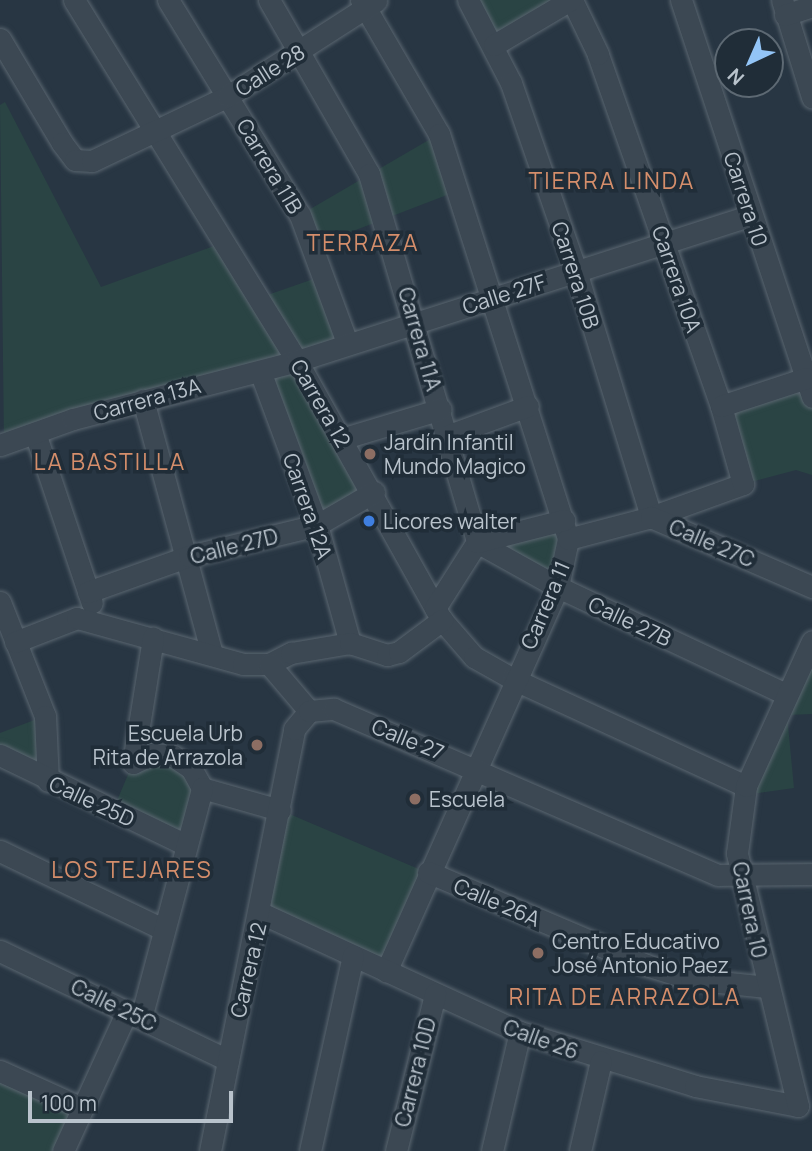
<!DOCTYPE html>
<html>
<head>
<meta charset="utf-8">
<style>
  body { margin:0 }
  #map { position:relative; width:812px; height:1151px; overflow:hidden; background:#283643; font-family:Manrope,sans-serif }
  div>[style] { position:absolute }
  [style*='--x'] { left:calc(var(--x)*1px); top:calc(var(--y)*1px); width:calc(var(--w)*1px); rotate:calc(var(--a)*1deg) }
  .green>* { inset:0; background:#2a4444 }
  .roads { filter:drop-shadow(0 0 2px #5a6670) drop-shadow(0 0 2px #5a6670) }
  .minor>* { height:21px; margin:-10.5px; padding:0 10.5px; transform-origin:10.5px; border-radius:10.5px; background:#3c4853 }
  .dots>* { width:19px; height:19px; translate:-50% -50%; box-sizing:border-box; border:4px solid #202d38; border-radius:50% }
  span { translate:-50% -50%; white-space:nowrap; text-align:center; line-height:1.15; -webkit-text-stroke:7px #202d38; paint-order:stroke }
  .street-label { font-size:21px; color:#b9c3cc }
  .poi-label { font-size:21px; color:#b9c3cc }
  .left { translate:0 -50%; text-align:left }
  .right { translate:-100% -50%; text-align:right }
  .neighbourhood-label { font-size:23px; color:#d58e6b; letter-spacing:2px }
  .north { position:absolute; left:714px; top:28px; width:70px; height:70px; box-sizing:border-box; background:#202d38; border:2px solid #5d6973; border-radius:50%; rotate:224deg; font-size:19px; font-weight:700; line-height:28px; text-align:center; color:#b9c3cc }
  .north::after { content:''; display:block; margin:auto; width:24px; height:32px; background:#93c5f7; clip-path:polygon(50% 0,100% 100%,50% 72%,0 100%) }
  .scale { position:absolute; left:28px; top:1091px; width:205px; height:32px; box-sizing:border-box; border:4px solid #b9c3cc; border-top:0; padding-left:9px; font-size:21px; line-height:24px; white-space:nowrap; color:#b9c3cc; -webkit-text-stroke:5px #202d38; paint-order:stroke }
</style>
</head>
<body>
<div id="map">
  <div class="green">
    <i style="clip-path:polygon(468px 0,570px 0,494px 45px)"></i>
    <i style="clip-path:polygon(5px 102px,101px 287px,225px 242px,259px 298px,325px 275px,347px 343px,297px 361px,374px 492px,317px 525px,260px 371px,4px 444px,0 105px)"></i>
    <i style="clip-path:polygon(439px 134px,460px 190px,314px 246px,300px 215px)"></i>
    <i style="clip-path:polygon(806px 378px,812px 395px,812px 475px,796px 470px,743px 484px,721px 406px)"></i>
    <i style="clip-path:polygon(564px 520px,557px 583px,477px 542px)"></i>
    <i style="clip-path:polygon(812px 641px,812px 714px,787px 715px,794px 788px,744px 795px)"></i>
    <i style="clip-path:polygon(45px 716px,48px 781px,0 755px,0 733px)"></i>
    <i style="clip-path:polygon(152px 754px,202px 788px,184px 844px,113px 810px,133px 763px)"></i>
    <i style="clip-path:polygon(280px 810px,421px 870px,386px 971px,261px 913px)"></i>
    <i style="clip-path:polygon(0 1071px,82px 1108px,63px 1151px,0 1151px)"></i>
  </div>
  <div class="roads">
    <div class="minor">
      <i style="--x:74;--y:0;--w:424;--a:58.3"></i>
      <i style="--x:297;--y:361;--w:297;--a:60.8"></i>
      <i style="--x:442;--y:620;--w:49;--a:49.1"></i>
      <i style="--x:474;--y:657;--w:45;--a:29.4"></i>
      <i style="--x:513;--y:679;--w:256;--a:24.7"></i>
      <i style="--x:168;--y:0;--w:252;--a:58.5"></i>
      <i style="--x:300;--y:215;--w:136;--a:69.8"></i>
      <i style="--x:269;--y:0;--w:201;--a:60.1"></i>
      <i style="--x:369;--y:174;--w:384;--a:73.6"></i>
      <i style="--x:361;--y:0;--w:155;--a:59.8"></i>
      <i style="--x:439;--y:134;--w:425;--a:72.3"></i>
      <i style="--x:568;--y:539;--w:49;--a:101.8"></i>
      <i style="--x:558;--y:587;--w:421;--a:114.1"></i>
      <i style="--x:468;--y:0;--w:93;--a:62.6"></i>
      <i style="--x:511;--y:83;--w:199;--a:70.9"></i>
      <i style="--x:576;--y:271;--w:257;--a:73"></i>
      <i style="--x:651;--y:517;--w:98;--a:-19.7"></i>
      <i style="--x:743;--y:484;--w:81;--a:-105.8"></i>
      <i style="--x:721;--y:406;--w:373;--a:-109.3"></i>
      <i style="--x:598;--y:54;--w:60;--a:-115.7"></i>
      <i style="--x:681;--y:0;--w:418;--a:71.7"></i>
      <i style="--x:782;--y:0;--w:102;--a:72.8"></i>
      <i style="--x:785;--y:15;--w:28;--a:-18"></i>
      <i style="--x:0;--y:39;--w:121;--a:59.2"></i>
      <i style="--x:62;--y:143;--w:21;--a:53"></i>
      <i style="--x:75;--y:160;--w:17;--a:3"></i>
      <i style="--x:92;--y:161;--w:151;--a:-25.5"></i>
      <i style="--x:228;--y:96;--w:176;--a:-32.7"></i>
      <i style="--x:494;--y:45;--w:88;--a:-30.6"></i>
      <i style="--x:260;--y:371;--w:164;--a:69.7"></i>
      <i style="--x:317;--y:525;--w:123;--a:74.4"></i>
      <i style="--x:143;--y:400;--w:263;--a:74.8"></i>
      <i style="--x:721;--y:406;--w:89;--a:-18.2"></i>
      <i style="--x:35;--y:433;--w:179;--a:71.5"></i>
      <i style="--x:449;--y:435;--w:84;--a:-20.2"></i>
      <i style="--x:341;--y:439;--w:104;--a:-16.7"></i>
      <i style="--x:0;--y:445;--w:77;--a:-19.6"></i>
      <i style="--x:73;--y:419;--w:231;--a:-14.5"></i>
      <i style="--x:297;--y:361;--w:477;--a:-17.8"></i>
      <i style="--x:568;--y:539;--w:86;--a:-14.8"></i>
      <i style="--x:651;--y:517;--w:176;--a:23.5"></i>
      <i style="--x:477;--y:542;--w:93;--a:29.1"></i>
      <i style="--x:558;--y:587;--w:251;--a:25.2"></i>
      <i style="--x:88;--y:592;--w:107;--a:-19.6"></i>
      <i style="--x:189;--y:556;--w:132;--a:-13.6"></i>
      <i style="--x:317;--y:525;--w:66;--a:-30.1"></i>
      <i style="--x:0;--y:602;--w:123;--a:68.5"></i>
      <i style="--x:45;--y:716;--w:65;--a:87.4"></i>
      <i style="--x:435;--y:608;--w:78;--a:-57.5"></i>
      <i style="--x:477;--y:542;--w:90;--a:-14.2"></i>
      <i style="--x:15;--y:642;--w:66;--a:-21.2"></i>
      <i style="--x:77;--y:618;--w:172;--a:15.5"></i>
      <i style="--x:243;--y:664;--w:26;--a:0"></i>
      <i style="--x:269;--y:664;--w:25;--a:-27"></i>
      <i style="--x:291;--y:653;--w:60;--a:-9.6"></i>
      <i style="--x:350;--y:643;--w:39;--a:18"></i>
      <i style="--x:387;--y:655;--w:12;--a:-14"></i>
      <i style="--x:399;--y:652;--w:54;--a:-36.7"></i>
      <i style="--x:269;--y:664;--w:62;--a:49.6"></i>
      <i style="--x:0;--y:755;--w:204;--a:25.8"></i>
      <i style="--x:133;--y:763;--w:21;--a:-25"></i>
      <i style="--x:152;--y:754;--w:21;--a:5"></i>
      <i style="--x:173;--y:756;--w:22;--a:34"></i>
      <i style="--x:191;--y:768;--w:23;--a:61"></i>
      <i style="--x:202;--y:788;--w:81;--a:15.8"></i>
      <i style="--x:133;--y:763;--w:127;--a:-80.9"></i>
      <i style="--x:0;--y:851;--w:181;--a:25.6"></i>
      <i style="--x:428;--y:872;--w:237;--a:23.1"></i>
      <i style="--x:646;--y:965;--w:47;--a:17.3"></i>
      <i style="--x:691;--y:979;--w:76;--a:6"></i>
      <i style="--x:261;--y:913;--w:285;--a:24.7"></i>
      <i style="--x:520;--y:1032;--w:183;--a:17.1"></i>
      <i style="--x:695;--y:1086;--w:105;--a:11"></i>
      <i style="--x:798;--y:1106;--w:260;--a:-103.6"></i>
      <i style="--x:737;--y:853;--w:68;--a:-82.3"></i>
      <i style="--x:746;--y:786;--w:159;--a:-65.5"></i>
      <i style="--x:0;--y:951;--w:253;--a:25.6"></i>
      <i style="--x:141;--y:1018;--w:238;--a:-75.1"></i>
      <i style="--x:0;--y:1071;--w:90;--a:24.3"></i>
      <i style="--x:63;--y:1151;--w:154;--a:-65.4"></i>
      <i style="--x:210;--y:1151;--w:430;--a:-78.7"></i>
      <i style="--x:294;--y:729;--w:23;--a:-50"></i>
      <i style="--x:309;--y:711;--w:25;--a:-5"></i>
      <i style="--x:334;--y:709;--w:418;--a:23.4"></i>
      <i style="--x:718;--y:875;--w:94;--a:-0.6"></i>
      <i style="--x:310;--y:1151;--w:200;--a:-77.6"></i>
      <i style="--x:396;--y:1151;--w:162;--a:-76"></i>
      <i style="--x:492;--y:1151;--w:122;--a:-76.8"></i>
      <i style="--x:580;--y:1151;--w:92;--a:-76.9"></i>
    </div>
  </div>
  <div class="dots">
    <i style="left:370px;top:454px;background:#8d6e63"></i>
    <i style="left:369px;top:521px;background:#3f7fe0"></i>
    <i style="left:257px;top:745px;background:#8d6e63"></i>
    <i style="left:415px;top:799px;background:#8d6e63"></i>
    <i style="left:538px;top:953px;background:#8d6e63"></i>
  </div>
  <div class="street-label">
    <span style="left:270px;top:70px;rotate:-32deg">Calle 28</span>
    <span style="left:270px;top:166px;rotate:59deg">Carrera 11B</span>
    <span style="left:746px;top:199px;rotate:72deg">Carrera 10</span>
    <span style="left:576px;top:275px;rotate:72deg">Carrera 10B</span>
    <span style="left:677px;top:279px;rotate:71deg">Carrera 10A</span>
    <span style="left:504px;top:294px;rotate:-18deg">Calle 27F</span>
    <span style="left:420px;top:339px;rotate:74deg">Carrera 11A</span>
    <span style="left:147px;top:399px;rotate:-15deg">Carrera 13A</span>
    <span style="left:321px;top:403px;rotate:60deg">Carrera 12</span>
    <span style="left:308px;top:506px;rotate:71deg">Carrera 12A</span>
    <span style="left:712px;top:543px;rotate:23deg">Calle 27C</span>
    <span style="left:234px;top:546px;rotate:-14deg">Calle 27D</span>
    <span style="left:545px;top:605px;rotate:-67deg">Carrera 11</span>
    <span style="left:630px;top:621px;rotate:25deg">Calle 27B</span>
    <span style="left:408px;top:739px;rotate:22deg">Calle 27</span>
    <span style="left:92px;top:801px;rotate:25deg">Calle 25D</span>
    <span style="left:497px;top:902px;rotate:23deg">Calle 26A</span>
    <span style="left:750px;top:910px;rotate:78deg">Carrera 10</span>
    <span style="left:248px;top:970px;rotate:-77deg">Carrera 12</span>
    <span style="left:114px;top:1005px;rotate:26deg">Calle 25C</span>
    <span style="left:541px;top:1039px;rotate:20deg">Calle 26</span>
    <span style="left:415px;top:1072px;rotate:-76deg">Carrera 10D</span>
  </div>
  <div class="poi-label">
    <span class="left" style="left:384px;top:454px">Jardín Infantil<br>Mundo Magico</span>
    <span class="left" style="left:383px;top:521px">Licores walter</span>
    <span class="right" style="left:243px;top:745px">Escuela Urb<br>Rita de Arrazola</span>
    <span class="left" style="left:429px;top:799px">Escuela</span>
    <span class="left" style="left:552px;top:953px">Centro Educativo<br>José Antonio Paez</span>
  </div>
  <div class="neighbourhood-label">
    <span style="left:612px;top:180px">TIERRA LINDA</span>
    <span style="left:363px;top:242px">TERRAZA</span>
    <span style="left:110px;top:461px">LA BASTILLA</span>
    <span style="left:132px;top:869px">LOS TEJARES</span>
    <span style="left:625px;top:996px">RITA DE ARRAZOLA</span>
  </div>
  <div class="north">N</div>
  <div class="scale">100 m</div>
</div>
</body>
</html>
